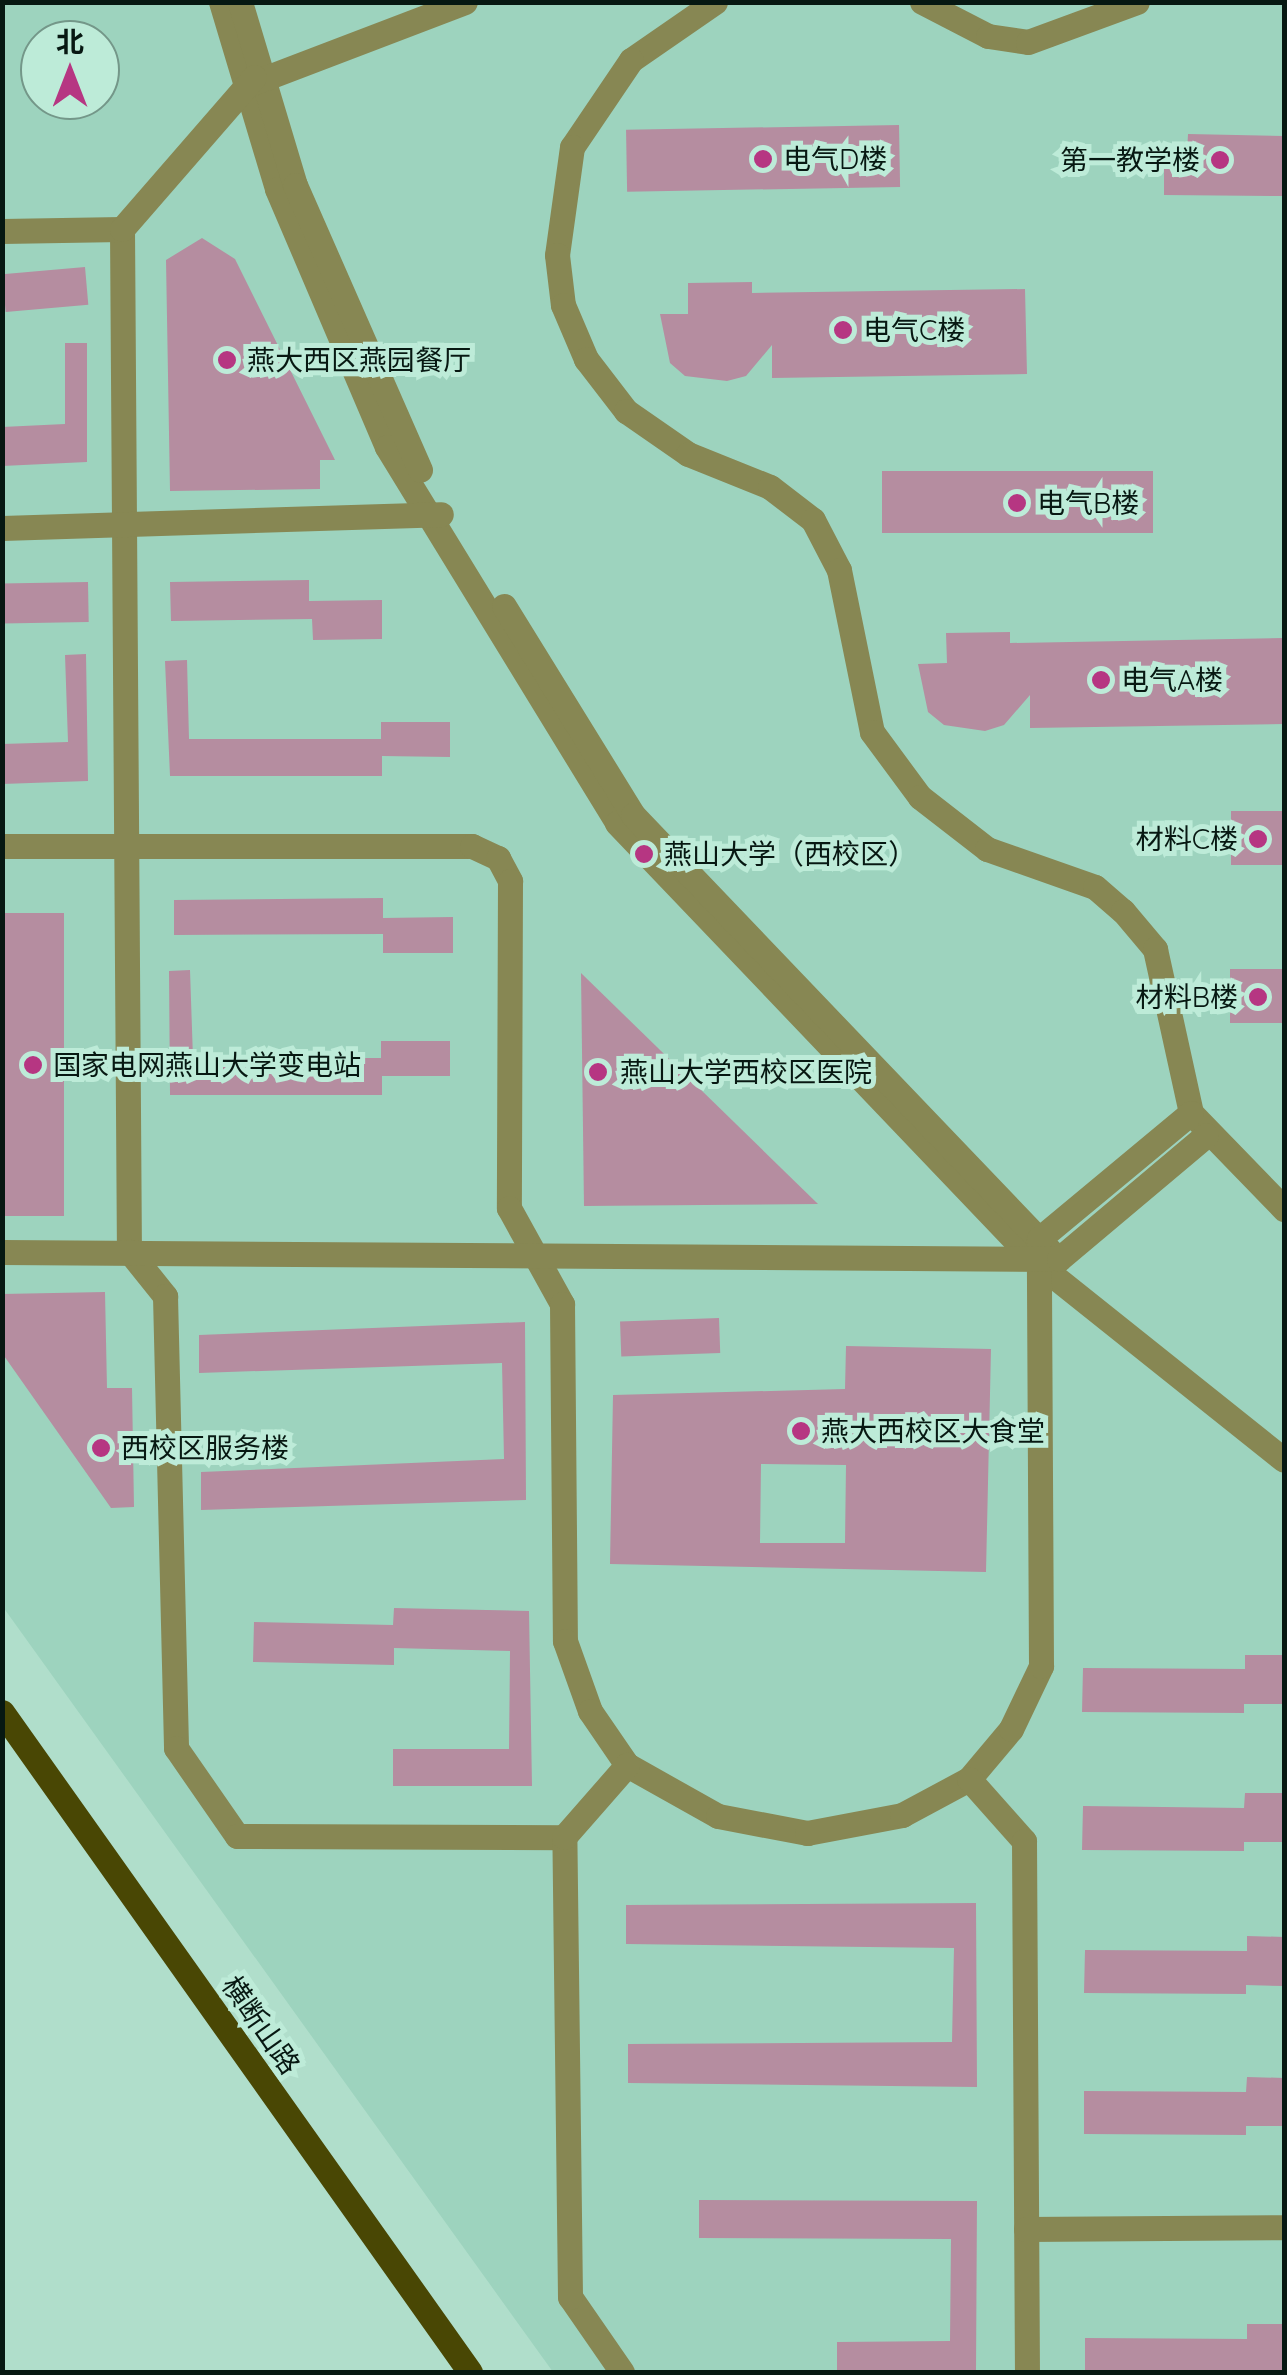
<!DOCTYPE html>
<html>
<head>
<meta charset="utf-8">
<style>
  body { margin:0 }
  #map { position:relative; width:1287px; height:2375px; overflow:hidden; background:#b0decb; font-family:Quicksand,"Noto Sans SC",sans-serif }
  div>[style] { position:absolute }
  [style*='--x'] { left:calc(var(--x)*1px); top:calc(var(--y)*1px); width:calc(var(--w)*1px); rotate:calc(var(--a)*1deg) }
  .built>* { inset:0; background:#9dd3be }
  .building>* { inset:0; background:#b58da0; transform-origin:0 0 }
  .minor>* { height:25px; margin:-12.5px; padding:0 12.5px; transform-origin:12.5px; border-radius:12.5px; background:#878753 }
  .major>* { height:25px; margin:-12.5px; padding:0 12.5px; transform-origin:12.5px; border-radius:12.5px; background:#494704 }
  .dots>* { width:28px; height:28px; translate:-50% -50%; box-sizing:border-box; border:5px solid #bdebd8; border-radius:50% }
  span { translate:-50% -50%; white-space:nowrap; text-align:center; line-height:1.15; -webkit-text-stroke:10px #bdebd8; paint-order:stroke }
  .poi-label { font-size:28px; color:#071812 }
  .left { translate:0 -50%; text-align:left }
  .right { translate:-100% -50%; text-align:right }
  .street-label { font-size:28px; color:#071812 }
  .frame { position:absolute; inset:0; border:5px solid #071812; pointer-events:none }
  .north { position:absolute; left:20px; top:20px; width:100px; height:100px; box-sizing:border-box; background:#bdebd8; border:2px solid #749789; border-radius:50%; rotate:0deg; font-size:28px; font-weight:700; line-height:40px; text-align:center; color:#071812 }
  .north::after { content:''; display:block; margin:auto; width:35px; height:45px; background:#b63682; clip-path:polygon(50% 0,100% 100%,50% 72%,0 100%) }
</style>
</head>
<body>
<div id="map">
  <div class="built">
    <i style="clip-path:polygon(evenodd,2px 3px,1284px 3px,1284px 2372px,553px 2372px,3px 1607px,2px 3px,40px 40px,100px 40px,100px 100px,40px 100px,40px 40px)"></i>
  </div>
  <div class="building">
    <i style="left:899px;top:125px;width:62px;height:273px;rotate:89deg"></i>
    <i style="clip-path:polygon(1188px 134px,1284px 136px,1284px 196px,1164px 195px,1164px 153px,1187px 153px)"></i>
    <i style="clip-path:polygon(202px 238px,235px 259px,335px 460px,320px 460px,320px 489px,170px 491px,166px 260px)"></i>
    <i style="left:85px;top:267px;width:38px;height:83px;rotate:85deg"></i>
    <i style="clip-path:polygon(752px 282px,752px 293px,1025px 289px,1027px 374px,772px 378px,772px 345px,746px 376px,727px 381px,685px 376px,670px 363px,660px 314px,688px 314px,688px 283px)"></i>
    <i style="clip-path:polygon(65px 343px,87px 343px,87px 462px,2px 466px,2px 427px,65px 424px)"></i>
    <i style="left:882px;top:471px;width:271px;height:62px"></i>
    <i style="clip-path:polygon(309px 580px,309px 601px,382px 600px,382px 639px,313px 640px,312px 619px,171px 621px,170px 582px)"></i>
    <i style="left:88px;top:582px;width:40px;height:86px;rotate:89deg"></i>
    <i style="clip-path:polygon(1010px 632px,1010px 643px,1284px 638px,1284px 724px,1030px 728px,1030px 695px,1004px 725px,985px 731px,944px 725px,928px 712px,918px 664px,947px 663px,946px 633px)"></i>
    <i style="clip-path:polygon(86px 654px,88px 781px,2px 784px,2px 744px,68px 742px,65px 655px)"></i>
    <i style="clip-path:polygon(187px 660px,189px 739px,381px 739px,381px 722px,450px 722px,450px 757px,382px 756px,382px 776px,170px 776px,165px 661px)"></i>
    <i style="left:1284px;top:811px;width:54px;height:53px;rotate:90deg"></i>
    <i style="clip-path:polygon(383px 898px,383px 918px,453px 917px,453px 953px,383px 953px,383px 934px,174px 935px,174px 900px)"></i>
    <i style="left:64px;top:913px;width:303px;height:62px;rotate:90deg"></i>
    <i style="left:1284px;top:969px;width:54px;height:54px;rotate:90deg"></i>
    <i style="clip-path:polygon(190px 970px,193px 1058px,381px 1058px,381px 1041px,450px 1041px,450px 1076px,382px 1076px,382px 1095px,170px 1095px,169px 971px)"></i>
    <i style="clip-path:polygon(581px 973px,818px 1204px,584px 1206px)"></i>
    <i style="clip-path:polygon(105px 1292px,107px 1388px,132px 1388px,134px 1507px,111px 1508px,2px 1353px,2px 1294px)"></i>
    <i style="left:719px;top:1318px;width:35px;height:99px;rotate:88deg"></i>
    <i style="clip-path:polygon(525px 1322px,526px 1500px,201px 1510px,201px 1472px,504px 1459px,502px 1363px,199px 1373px,199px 1335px)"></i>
    <i style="clip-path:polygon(evenodd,846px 1346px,991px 1349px,986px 1572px,610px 1564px,613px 1395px,845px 1389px,846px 1346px,761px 1464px,846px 1465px,845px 1543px,760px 1543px,761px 1464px)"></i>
    <i style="clip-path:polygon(394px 1608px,529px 1611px,532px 1786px,393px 1786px,393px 1749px,509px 1749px,510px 1651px,394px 1648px,394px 1665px,253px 1662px,254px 1622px,393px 1625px)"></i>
    <i style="clip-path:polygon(1245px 1655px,1284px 1655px,1284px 1704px,1244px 1704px,1244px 1713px,1082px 1712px,1083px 1668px,1245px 1669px)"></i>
    <i style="clip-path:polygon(1245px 1793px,1284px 1793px,1284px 1842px,1244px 1842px,1244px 1851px,1082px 1850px,1083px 1806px,1244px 1808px)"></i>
    <i style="clip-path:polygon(976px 1903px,977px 2087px,628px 2083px,628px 2044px,952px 2042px,954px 1948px,626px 1944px,626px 1905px)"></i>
    <i style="clip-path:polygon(1247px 1936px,1284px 1937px,1284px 1986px,1246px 1985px,1246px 1994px,1084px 1993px,1085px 1950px,1247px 1951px)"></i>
    <i style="clip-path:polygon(1247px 2077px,1284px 2078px,1284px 2126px,1246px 2126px,1246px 2135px,1084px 2134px,1084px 2091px,1246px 2092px)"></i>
    <i style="clip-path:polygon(699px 2200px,977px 2201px,976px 2372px,837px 2372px,837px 2342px,950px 2341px,951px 2239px,699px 2238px)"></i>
    <i style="clip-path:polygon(1247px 2324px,1284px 2324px,1284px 2372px,1085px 2372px,1085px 2338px,1247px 2339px)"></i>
  </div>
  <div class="minor">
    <i style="--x:221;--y:2;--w:195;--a:73.3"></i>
    <i style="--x:277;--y:189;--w:280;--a:66.9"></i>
    <i style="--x:387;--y:447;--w:441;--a:58.5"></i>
    <i style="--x:617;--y:823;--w:607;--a:46.34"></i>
    <i style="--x:1036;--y:1262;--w:317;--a:38.6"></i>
    <i style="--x:240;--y:2;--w:191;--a:73.3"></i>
    <i style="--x:295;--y:185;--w:311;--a:66.3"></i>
    <i style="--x:715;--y:2;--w:102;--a:145.4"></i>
    <i style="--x:631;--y:60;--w:105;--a:124.1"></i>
    <i style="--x:572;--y:147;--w:109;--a:97.9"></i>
    <i style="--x:557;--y:255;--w:50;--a:83.2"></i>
    <i style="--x:563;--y:305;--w:59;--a:66.9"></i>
    <i style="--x:586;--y:359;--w:66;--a:52.4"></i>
    <i style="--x:626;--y:411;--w:75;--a:34.7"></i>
    <i style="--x:688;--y:454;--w:88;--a:21.9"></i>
    <i style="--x:770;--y:487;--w:54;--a:37.5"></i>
    <i style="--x:813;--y:520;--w:56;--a:62.5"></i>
    <i style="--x:839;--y:570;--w:165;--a:78.5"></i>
    <i style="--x:872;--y:732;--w:81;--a:53.6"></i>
    <i style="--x:920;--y:797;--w:85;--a:37.8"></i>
    <i style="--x:987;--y:849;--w:114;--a:19.4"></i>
    <i style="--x:1095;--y:887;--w:37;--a:41"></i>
    <i style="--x:1123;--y:911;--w:50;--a:49.9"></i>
    <i style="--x:1155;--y:949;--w:168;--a:77.6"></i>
    <i style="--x:1191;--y:1113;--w:134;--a:45.9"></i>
    <i style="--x:922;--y:2;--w:74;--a:27.3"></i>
    <i style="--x:988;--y:36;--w:40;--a:8.5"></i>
    <i style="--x:1028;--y:42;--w:116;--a:-20.2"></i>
    <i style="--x:250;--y:84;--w:230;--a:-20.9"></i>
    <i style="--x:122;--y:229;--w:1022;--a:89.61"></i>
    <i style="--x:129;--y:1251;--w:58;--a:51.3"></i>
    <i style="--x:165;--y:1296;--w:452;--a:88.6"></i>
    <i style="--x:176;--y:1748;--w:107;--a:55.3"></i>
    <i style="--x:237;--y:1836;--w:327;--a:0.2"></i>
    <i style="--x:2;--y:231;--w:120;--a:-1"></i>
    <i style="--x:122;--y:229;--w:201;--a:-49"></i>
    <i style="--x:2;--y:528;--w:439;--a:-1.8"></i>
    <i style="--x:504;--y:606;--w:246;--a:58.3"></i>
    <i style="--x:633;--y:815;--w:605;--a:46.27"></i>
    <i style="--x:2;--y:846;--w:470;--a:0"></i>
    <i style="--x:472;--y:846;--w:29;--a:25"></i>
    <i style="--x:498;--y:858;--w:26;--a:62"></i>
    <i style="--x:510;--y:881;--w:327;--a:90.2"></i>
    <i style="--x:509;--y:1208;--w:110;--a:61.1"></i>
    <i style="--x:562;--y:1304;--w:337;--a:89.5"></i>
    <i style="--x:565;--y:1641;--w:74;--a:70.3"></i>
    <i style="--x:590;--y:1711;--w:65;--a:55.6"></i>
    <i style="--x:627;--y:1765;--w:104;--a:29.3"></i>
    <i style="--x:718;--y:1816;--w:91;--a:10.8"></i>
    <i style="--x:807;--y:1833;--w:97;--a:-10.7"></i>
    <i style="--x:902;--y:1815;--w:76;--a:-28.2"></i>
    <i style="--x:969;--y:1779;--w:65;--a:-50"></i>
    <i style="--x:1011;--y:1729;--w:70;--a:-64.5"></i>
    <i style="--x:1041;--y:1666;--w:427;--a:-90.3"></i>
    <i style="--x:1039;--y:1239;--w:197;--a:-39.7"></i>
    <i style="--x:2;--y:1252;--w:1057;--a:0.38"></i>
    <i style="--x:1059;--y:1259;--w:192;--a:-40.1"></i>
    <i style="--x:969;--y:1779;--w:83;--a:48.4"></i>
    <i style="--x:1024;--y:1841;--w:531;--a:89.68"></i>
    <i style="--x:1026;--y:2229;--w:258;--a:-0.4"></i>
    <i style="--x:622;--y:2372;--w:91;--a:-124.7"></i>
    <i style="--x:570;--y:2297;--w:460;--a:-90.7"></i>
    <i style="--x:564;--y:1837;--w:96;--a:-48.8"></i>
  </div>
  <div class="major">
    <i style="--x:2;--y:1712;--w:809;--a:54.66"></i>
  </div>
  <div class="dots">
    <i style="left:763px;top:159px;background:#b63682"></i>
    <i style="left:1220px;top:160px;background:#b63682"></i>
    <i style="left:843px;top:330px;background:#b63682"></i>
    <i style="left:227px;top:360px;background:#b63682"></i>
    <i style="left:1017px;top:503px;background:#b63682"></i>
    <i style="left:1101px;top:680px;background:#b63682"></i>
    <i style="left:1258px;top:839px;background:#b63682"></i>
    <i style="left:644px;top:854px;background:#b63682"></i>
    <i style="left:1258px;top:997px;background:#b63682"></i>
    <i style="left:33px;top:1065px;background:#b63682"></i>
    <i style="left:598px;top:1072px;background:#b63682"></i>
    <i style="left:801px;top:1431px;background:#b63682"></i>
    <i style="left:101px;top:1448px;background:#b63682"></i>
  </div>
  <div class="poi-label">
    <span class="left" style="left:783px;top:159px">电气D楼</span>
    <span class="right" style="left:1200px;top:160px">第一教学楼</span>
    <span class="left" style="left:863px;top:330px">电气C楼</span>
    <span class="left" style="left:247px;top:360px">燕大西区燕园餐厅</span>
    <span class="left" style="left:1037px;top:503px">电气B楼</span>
    <span class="left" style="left:1121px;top:680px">电气A楼</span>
    <span class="right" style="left:1238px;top:839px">材料C楼</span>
    <span class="left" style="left:664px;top:854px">燕山大学（西校区）</span>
    <span class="right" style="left:1238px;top:997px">材料B楼</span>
    <span class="left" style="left:53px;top:1065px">国家电网燕山大学变电站</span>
    <span class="left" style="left:620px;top:1072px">燕山大学西校区医院</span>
    <span class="left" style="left:821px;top:1431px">燕大西校区大食堂</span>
    <span class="left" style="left:121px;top:1448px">西校区服务楼</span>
  </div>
  <div class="street-label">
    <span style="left:261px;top:2025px;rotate:55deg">横断山路</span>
  </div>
  <div class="frame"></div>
  <div class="north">北</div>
</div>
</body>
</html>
